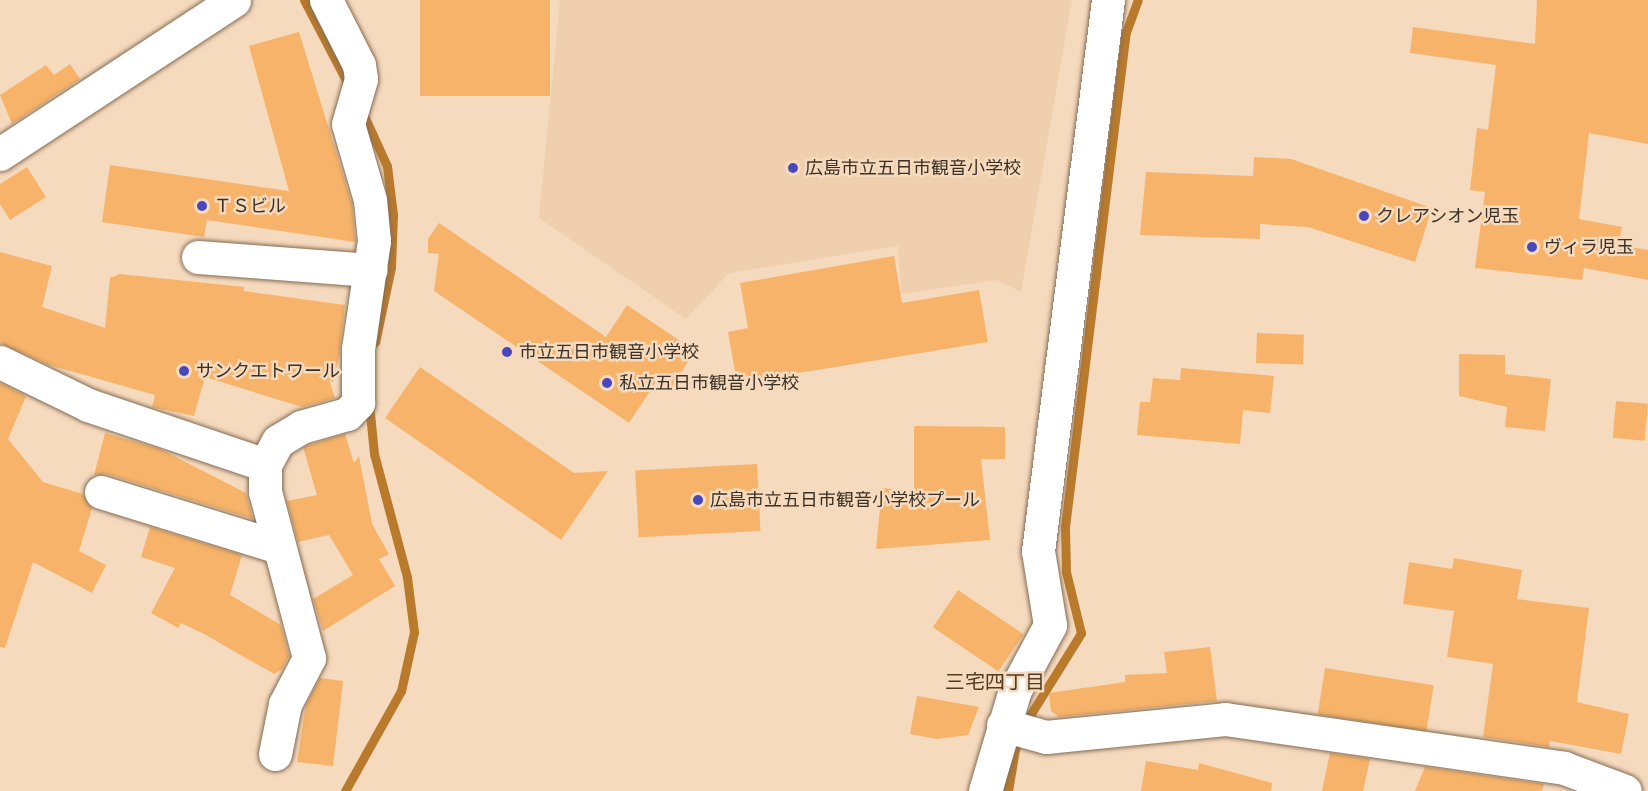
<!DOCTYPE html>
<html>
<head>
<meta charset="utf-8">
<style>
  body { margin:0 }
  #map { position:relative; width:1648px; height:791px; overflow:hidden; background:#f6dabe; font-family:Arial,"Noto Sans JP",sans-serif }
  div>[style] { position:absolute }
  [style*='--x'] { left:calc(var(--x)*1px); top:calc(var(--y)*1px); width:calc(var(--w)*1px); rotate:calc(var(--a)*1deg) }
  .built>* { inset:0; background:#efcfad }
  .stream>* { height:9px; margin:-4.5px; padding:0 4.5px; transform-origin:4.5px; border-radius:4.5px; background:#b97a2c }
  .building>* { inset:0; background:#f6b369; transform-origin:0 0 }
  .roads { filter:drop-shadow(0 0 2px #856c53) drop-shadow(0 0 2px #856c53) }
  .minor>* { height:33px; margin:-16.5px; padding:0 16.5px; transform-origin:16.5px; border-radius:16.5px; background:#fff }
  .dots>* { width:16px; height:16px; translate:-50% -50%; box-sizing:border-box; border:3px solid #f6dabe; border-radius:50% }
  span { translate:-50% -50%; white-space:nowrap; text-align:center; line-height:1.15; -webkit-text-stroke:5px #f6dabe; paint-order:stroke }
  .poi-label { font-size:18px; color:#3b3025 }
  .left { translate:0 -50%; text-align:left }
  .neighbourhood-label { font-size:20px; color:#513b23 }
</style>
</head>
<body>
<div id="map">
  <div class="built">
    <i style="clip-path:polygon(560px 0,1072px 0,1021px 292px,996px 280px,901px 294px,898px 246px,729px 273px,686px 319px,539px 218px)"></i>
  </div>
  <div class="stream">
    <i style="--x:304;--y:0;--w:97;--a:62.4"></i>
    <i style="--x:361;--y:109;--w:63;--a:65.5"></i>
    <i style="--x:387;--y:166;--w:49;--a:83"></i>
    <i style="--x:393;--y:215;--w:52;--a:92.2"></i>
    <i style="--x:391;--y:267;--w:77;--a:102"></i>
    <i style="--x:345;--y:791;--w:115;--a:-60.8"></i>
    <i style="--x:401;--y:691;--w:60;--a:-77.6"></i>
    <i style="--x:414;--y:632;--w:55;--a:-97.3"></i>
    <i style="--x:407;--y:577;--w:127;--a:-105"></i>
    <i style="--x:374;--y:454;--w:51;--a:-95.6"></i>
    <i style="--x:1008;--y:791;--w:43;--a:-80.5"></i>
    <i style="--x:1015;--y:749;--w:35;--a:-66"></i>
    <i style="--x:1029;--y:717;--w:99;--a:-58.2"></i>
    <i style="--x:1081;--y:633;--w:63;--a:-103.8"></i>
    <i style="--x:1066;--y:572;--w:45;--a:-91.3"></i>
    <i style="--x:1065;--y:527;--w:496;--a:-83"></i>
    <i style="--x:1125;--y:35;--w:37;--a:-70"></i>
  </div>
  <div class="building">
    <i style="left:420px;top:0;width:130px;height:96px"></i>
    <i style="clip-path:polygon(1537px 0,1648px 0,1648px 144px,1589px 133px,1579px 219px,1622px 227px,1619px 245px,1648px 250px,1648px 280px,1584px 268px,1582px 280px,1475px 268px,1485px 192px,1470px 190px,1477px 128px,1488px 130px,1496px 65px,1410px 53px,1413px 27px,1535px 44px)"></i>
    <i style="clip-path:polygon(299px 32px,352px 204px,355px 242px,207px 220px,204px 237px,102px 222px,110px 165px,289px 191px,249px 46px)"></i>
    <i style="clip-path:polygon(70px 64px,80px 79px,12px 124px,0 95px,46px 65px,54px 75px)"></i>
    <i style="clip-path:polygon(1254px 157px,1291px 159px,1432px 208px,1415px 262px,1308px 227px,1260px 224px,1260px 239px,1140px 235px,1146px 172px,1253px 176px)"></i>
    <i style="clip-path:polygon(27px 167px,46px 197px,10px 220px,0 204px,0 184px)"></i>
    <i style="clip-path:polygon(439px 223px,606px 337px,627px 305px,695px 351px,669px 391px,656px 382px,629px 423px,434px 291px,439px 254px,428px 253px,428px 239px)"></i>
    <i style="clip-path:polygon(0 252px,52px 266px,42px 307px,105px 328px,110px 278px,120px 274px,244px 287px,244px 291px,345px 305px,339px 357px,333px 382px,329px 380px,335px 398px,302px 407px,205px 377px,194px 416px,152px 407px,155px 395px,49px 365px,0 343px)"></i>
    <i style="clip-path:polygon(894px 256px,902px 303px,979px 290px,988px 342px,737px 383px,728px 332px,748px 328px,740px 283px)"></i>
    <i style="left:1257px;top:333px;width:47px;height:30px;rotate:2deg"></i>
    <i style="clip-path:polygon(1459px 354px,1505px 355px,1505px 374px,1551px 379px,1545px 431px,1505px 427px,1507px 407px,1459px 396px)"></i>
    <i style="clip-path:polygon(420px 367px,574px 473px,608px 471px,561px 540px,385px 418px)"></i>
    <i style="clip-path:polygon(1181px 368px,1274px 376px,1270px 413px,1243px 410px,1240px 444px,1137px 435px,1140px 402px,1150px 402px,1153px 378px,1180px 380px)"></i>
    <i style="clip-path:polygon(0 383px,26px 396px,8px 439px,43px 482px,83px 494px,92px 508px,79px 551px,106px 565px,92px 593px,33px 562px,5px 648px,0 647px)"></i>
    <i style="left:1616px;top:401px;width:32px;height:37px;rotate:5deg"></i>
    <i style="clip-path:polygon(914px 426px,1005px 427px,1005px 459px,981px 459px,990px 540px,876px 549px,882px 488px,914px 491px)"></i>
    <i style="clip-path:polygon(105px 433px,160px 449px,246px 493px,253px 519px,107px 474px,94px 475px)"></i>
    <i style="clip-path:polygon(345px 434px,354px 463px,359px 456px,372px 524px,389px 554px,379px 559px,395px 586px,323px 631px,313px 599px,353px 575px,329px 535px,298px 542px,287px 501px,317px 495px,303px 447px)"></i>
    <i style="left:757px;top:464px;width:67px;height:122px;rotate:87deg"></i>
    <i style="clip-path:polygon(150px 527px,242px 555px,230px 595px,281px 625px,289px 656px,282px 669px,274px 674px,204px 634px,181px 623px,178px 628px,151px 613px,175px 568px,141px 557px)"></i>
    <i style="clip-path:polygon(1454px 558px,1522px 570px,1517px 599px,1589px 608px,1577px 702px,1629px 714px,1621px 754px,1550px 741px,1549px 747px,1483px 737px,1493px 664px,1447px 657px,1454px 611px,1403px 604px,1409px 562px,1452px 569px)"></i>
    <i style="left:958px;top:590px;width:79px;height:45px;rotate:34deg"></i>
    <i style="clip-path:polygon(1210px 647px,1217px 701px,1059px 717px,1051px 711px,1049px 693px,1125px 682px,1125px 675px,1167px 673px,1164px 652px)"></i>
    <i style="left:1325px;top:668px;width:110px;height:47px;rotate:9deg"></i>
    <i style="clip-path:polygon(320px 678px,343px 681px,333px 766px,297px 762px,306px 704px)"></i>
    <i style="clip-path:polygon(917px 696px,979px 707px,968px 735px,937px 739px,910px 734px)"></i>
    <i style="clip-path:polygon(1330px 753px,1370px 759px,1363px 791px,1322px 791px)"></i>
    <i style="clip-path:polygon(1146px 761px,1198px 770px,1199px 763px,1272px 783px,1271px 791px,1141px 791px)"></i>
    <i style="clip-path:polygon(1425px 767px,1544px 784px,1542px 791px,1415px 791px)"></i>
  </div>
  <div class="roads">
    <div class="minor">
      <i style="--x:0;--y:154;--w:280;--a:-33.3"></i>
      <i style="--x:198;--y:257;--w:173;--a:4.3"></i>
      <i style="--x:0;--y:362;--w:98;--a:26"></i>
      <i style="--x:88;--y:405;--w:187;--a:18.7"></i>
      <i style="--x:101;--y:492;--w:186;--a:17.2"></i>
      <i style="--x:1003;--y:725;--w:45;--a:15.6"></i>
      <i style="--x:1046;--y:737;--w:180;--a:-5.7"></i>
      <i style="--x:1225;--y:719;--w:343;--a:8.2"></i>
      <i style="--x:1564;--y:768;--w:65;--a:20.7"></i>
      <i style="--x:275;--y:754;--w:51;--a:-78.7"></i>
      <i style="--x:285;--y:704;--w:52;--a:-62.4"></i>
      <i style="--x:309;--y:658;--w:172;--a:-104.8"></i>
      <i style="--x:265;--y:492;--w:27;--a:-90"></i>
      <i style="--x:265;--y:465;--w:27;--a:-62"></i>
      <i style="--x:278;--y:441;--w:27;--a:-31"></i>
      <i style="--x:301;--y:427;--w:48;--a:-15.8"></i>
      <i style="--x:347;--y:414;--w:16;--a:-45"></i>
      <i style="--x:358;--y:403;--w:54;--a:-90"></i>
      <i style="--x:358;--y:349;--w:109;--a:-81.6"></i>
      <i style="--x:374;--y:241;--w:41;--a:-95.6"></i>
      <i style="--x:370;--y:200;--w:79;--a:-106.1"></i>
      <i style="--x:348;--y:124;--w:47;--a:-73.9"></i>
      <i style="--x:361;--y:79;--w:14;--a:-98"></i>
      <i style="--x:359;--y:65;--w:73;--a:-116.9"></i>
      <i style="--x:985;--y:791;--w:105;--a:-73.5"></i>
      <i style="--x:1015;--y:690;--w:74;--a:-61.7"></i>
      <i style="--x:1050;--y:625;--w:75;--a:-99.2"></i>
      <i style="--x:1038;--y:551;--w:555;--a:-82.76"></i>
    </div>
  </div>
  <div class="dots">
    <i style="left:793px;top:168px;background:#4947bd"></i>
    <i style="left:202px;top:206px;background:#4947bd"></i>
    <i style="left:1364px;top:216px;background:#4947bd"></i>
    <i style="left:1532px;top:247px;background:#4947bd"></i>
    <i style="left:507px;top:352px;background:#4947bd"></i>
    <i style="left:184px;top:371px;background:#4947bd"></i>
    <i style="left:607px;top:383px;background:#4947bd"></i>
    <i style="left:698px;top:500px;background:#4947bd"></i>
  </div>
  <div class="poi-label">
    <span class="left" style="left:805px;top:168px">広島市立五日市観音小学校</span>
    <span class="left" style="left:214px;top:206px">ＴＳビル</span>
    <span class="left" style="left:1376px;top:216px">クレアシオン児玉</span>
    <span class="left" style="left:1544px;top:247px">ヴィラ児玉</span>
    <span class="left" style="left:519px;top:352px">市立五日市観音小学校</span>
    <span class="left" style="left:196px;top:371px">サンクエトワール</span>
    <span class="left" style="left:619px;top:383px">私立五日市観音小学校</span>
    <span class="left" style="left:710px;top:500px">広島市立五日市観音小学校プール</span>
  </div>
  <div class="neighbourhood-label">
    <span style="left:995px;top:682px">三宅四丁目</span>
  </div>
</div>
</body>
</html>
